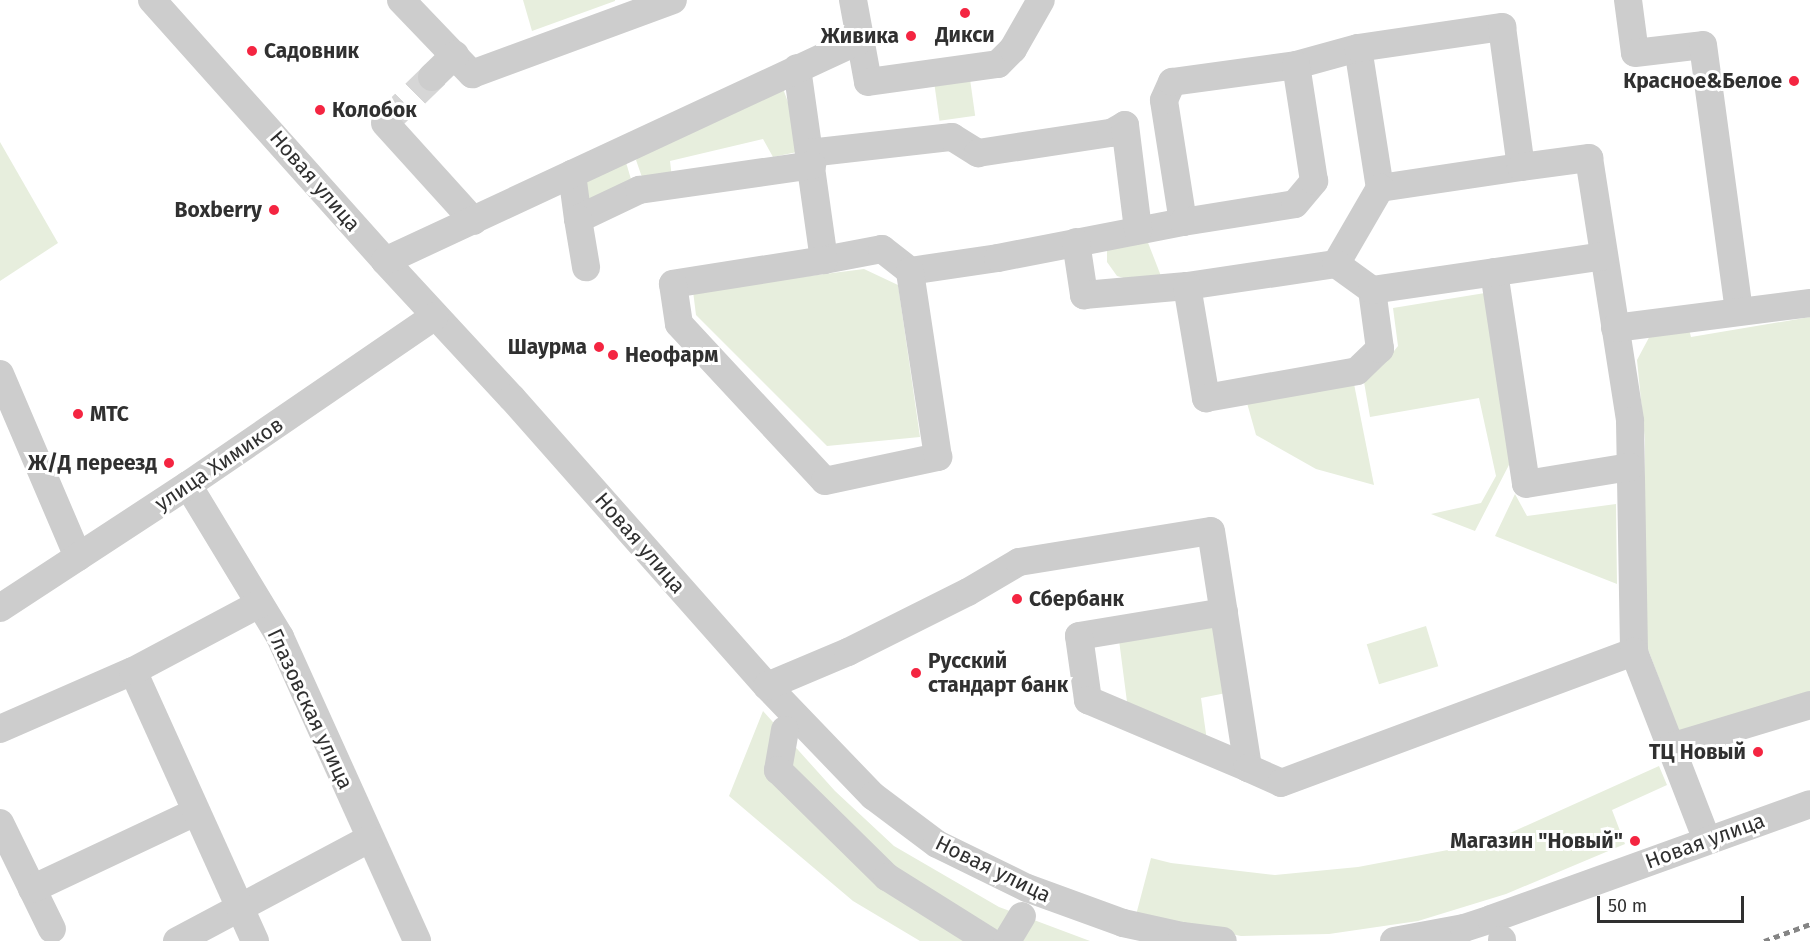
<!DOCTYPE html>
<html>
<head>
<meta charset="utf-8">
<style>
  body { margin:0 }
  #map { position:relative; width:1810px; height:941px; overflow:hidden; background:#fff; font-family:"Fira Sans",sans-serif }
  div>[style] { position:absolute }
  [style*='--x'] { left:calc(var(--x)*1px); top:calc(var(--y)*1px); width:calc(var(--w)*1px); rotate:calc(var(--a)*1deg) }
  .green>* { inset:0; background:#e7eedd; transform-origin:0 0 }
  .minor-tunnel>* { height:28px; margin-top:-14px; transform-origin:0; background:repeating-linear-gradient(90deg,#d6d6d6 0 28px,transparent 0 42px) }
  .minor>* { height:28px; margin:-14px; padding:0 14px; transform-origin:14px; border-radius:14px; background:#cdcdcd }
  .rail>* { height:4.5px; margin-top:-2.25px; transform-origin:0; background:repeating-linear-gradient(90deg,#858585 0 6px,transparent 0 10.5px) }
  .dots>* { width:16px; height:16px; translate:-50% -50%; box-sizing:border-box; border:3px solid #fff; border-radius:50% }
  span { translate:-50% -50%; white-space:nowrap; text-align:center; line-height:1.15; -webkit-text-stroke:6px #fff; paint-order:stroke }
  .poi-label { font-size:21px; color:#303030; font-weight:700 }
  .right { translate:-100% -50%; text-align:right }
  .left { translate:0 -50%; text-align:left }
  .street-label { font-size:21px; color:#303030 }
  .scale { position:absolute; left:1597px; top:896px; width:147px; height:27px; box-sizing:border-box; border:3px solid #303030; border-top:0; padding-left:8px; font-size:18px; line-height:21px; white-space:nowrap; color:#303030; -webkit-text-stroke:4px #fff; paint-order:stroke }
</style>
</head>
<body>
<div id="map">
  <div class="green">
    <i style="clip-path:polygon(523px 0,615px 0,615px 1px,532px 31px)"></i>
    <i style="left:970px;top:79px;width:37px;height:36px;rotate:82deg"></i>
    <i style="clip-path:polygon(782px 86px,801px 137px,802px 151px,773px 157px,763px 139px,670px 161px,672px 178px,644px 183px,636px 160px,644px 150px)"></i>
    <i style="clip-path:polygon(0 142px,58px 243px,0 281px)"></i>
    <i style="clip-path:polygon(625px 159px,633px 186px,586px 212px,578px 182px)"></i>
    <i style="clip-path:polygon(1145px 235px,1161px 276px,1127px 279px,1117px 276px,1107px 262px,1107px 249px)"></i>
    <i style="clip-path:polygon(864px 269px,898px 285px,920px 437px,827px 446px,696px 315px,693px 291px)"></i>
    <i style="clip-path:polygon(1485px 293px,1512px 459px,1475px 531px,1431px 514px,1481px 503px,1496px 476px,1479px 398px,1370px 417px,1364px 382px,1382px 366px,1398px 346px,1393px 308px)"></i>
    <i style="clip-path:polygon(1810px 317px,1810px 701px,1681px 737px,1643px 636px,1645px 440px,1637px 360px,1653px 330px,1688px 325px,1691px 337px)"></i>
    <i style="clip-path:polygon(1354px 384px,1374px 485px,1316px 469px,1256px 435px,1247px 403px)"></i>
    <i style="clip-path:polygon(1515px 494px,1527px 516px,1616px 504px,1617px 584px,1495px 536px)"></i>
    <i style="clip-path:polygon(1215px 622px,1226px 693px,1201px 698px,1207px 741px,1127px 702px,1119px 640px)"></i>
    <i style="left:1426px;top:626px;width:42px;height:62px;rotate:73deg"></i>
    <i style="clip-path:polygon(763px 711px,835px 791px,894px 846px,999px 907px,1090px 941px,920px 941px,853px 901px,729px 796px)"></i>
    <i style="clip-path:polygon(1659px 766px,1667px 785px,1612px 810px,1625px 844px,1506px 894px,1418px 921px,1329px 934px,1241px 936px,1136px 915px,1151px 858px,1171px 863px,1275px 875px,1358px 867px,1490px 842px)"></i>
  </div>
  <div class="minor-tunnel">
    <i style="--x:385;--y:123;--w:91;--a:-44.1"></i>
  </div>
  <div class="minor">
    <i style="--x:152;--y:0;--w:350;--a:48.2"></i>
    <i style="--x:385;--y:261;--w:187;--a:47.2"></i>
    <i style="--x:512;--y:398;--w:385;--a:48.5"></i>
    <i style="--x:767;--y:686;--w:153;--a:46.1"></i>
    <i style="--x:873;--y:796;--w:80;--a:36.9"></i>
    <i style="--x:937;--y:844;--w:100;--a:26.1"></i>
    <i style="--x:1027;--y:888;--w:102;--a:20"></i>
    <i style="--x:1123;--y:923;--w:60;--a:12.4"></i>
    <i style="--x:1182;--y:936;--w:41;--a:7"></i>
    <i style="--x:401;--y:0;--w:103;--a:46.2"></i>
    <i style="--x:472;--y:74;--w:214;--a:-20.2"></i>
    <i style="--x:853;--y:0;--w:83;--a:79.6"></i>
    <i style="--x:868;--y:82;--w:131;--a:-7.9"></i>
    <i style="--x:998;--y:64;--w:21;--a:-45"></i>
    <i style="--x:1013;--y:49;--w:56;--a:-60.3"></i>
    <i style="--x:1628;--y:0;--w:53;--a:82.5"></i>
    <i style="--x:1635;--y:53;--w:68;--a:-6.7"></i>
    <i style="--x:1703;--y:45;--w:268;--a:82.3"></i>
    <i style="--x:1358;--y:48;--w:142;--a:81.1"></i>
    <i style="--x:1380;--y:188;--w:143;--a:-8.5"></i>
    <i style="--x:797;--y:68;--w:194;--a:82"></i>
    <i style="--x:824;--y:260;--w:59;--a:-10.7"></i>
    <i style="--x:882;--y:249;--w:36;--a:38"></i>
    <i style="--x:910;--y:271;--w:89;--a:-8.4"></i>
    <i style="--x:998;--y:258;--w:188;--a:-11"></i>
    <i style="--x:1183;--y:222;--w:123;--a:-98.9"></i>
    <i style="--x:1164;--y:100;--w:20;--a:-66"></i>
    <i style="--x:1172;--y:82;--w:125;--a:-7.8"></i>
    <i style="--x:1296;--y:65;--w:64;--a:-15.3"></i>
    <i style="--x:1358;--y:48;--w:146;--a:-8.3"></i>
    <i style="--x:1502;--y:27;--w:141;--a:82.3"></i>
    <i style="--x:1521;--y:167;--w:69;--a:-7.5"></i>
    <i style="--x:1589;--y:158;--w:266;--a:81.1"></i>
    <i style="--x:1630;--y:421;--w:231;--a:89"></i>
    <i style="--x:432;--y:77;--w:32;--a:-44"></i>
    <i style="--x:385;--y:123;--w:132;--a:47.8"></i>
    <i style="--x:809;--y:153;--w:144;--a:-6.4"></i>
    <i style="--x:952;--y:137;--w:31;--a:32"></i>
    <i style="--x:978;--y:153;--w:134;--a:-8.6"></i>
    <i style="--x:1111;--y:133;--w:16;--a:-30"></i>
    <i style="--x:1125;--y:125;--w:106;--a:82.9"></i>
    <i style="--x:572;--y:174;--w:45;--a:82.4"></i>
    <i style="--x:578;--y:219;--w:68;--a:-25.4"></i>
    <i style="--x:639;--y:190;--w:175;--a:-8.2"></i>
    <i style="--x:578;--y:219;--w:49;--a:80.5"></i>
    <i style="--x:1183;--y:222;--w:113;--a:-9.1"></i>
    <i style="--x:1295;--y:204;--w:30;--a:-50"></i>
    <i style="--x:1314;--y:181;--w:117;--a:-98.8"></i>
    <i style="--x:1076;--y:242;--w:54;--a:81.4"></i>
    <i style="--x:1084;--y:295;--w:103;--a:-5"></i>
    <i style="--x:1187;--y:286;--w:151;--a:-8.4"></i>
    <i style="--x:1336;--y:264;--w:88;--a:-59.9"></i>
    <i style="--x:824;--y:260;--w:153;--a:171"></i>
    <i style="--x:673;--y:284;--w:40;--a:81.5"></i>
    <i style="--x:679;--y:324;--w:214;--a:47.1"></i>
    <i style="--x:825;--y:481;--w:116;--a:-12"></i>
    <i style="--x:938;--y:457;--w:188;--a:-98.6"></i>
    <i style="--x:385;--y:261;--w:524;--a:-24.95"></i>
    <i style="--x:1494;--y:272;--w:214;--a:81.4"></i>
    <i style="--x:1526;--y:484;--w:105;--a:-9.3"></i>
    <i style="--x:1187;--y:286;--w:114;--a:80.4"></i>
    <i style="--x:1206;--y:398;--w:153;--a:-10.1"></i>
    <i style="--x:1357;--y:371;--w:32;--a:-44"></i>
    <i style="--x:1380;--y:349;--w:60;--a:-97.7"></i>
    <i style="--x:1372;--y:290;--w:44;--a:-144.2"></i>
    <i style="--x:1372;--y:290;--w:234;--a:-8.3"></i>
    <i style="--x:1615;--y:328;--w:197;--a:-7.3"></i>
    <i style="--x:0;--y:374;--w:199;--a:66.9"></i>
    <i style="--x:188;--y:485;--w:178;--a:58.8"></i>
    <i style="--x:280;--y:637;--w:333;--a:65.7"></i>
    <i style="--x:0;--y:608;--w:225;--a:-33.2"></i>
    <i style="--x:188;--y:485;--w:299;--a:-34.4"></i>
    <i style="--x:1224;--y:612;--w:147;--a:170.6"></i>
    <i style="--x:1079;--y:636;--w:65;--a:82"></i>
    <i style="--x:1088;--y:700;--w:174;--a:23"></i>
    <i style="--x:767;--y:686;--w:88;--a:-22.8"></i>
    <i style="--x:848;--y:652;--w:134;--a:-26.6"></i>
    <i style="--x:968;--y:592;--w:59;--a:-30.5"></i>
    <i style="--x:1019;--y:562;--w:194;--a:-9.2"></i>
    <i style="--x:1211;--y:531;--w:240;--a:81.1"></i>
    <i style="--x:1248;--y:768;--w:36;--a:24"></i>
    <i style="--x:1281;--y:783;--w:377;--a:-20.4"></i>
    <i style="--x:1634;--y:652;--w:202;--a:68.8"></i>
    <i style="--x:0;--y:729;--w:145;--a:-23.6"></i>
    <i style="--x:785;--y:730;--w:41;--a:99.9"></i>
    <i style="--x:778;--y:770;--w:153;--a:44.5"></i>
    <i style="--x:887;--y:877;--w:120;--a:32.1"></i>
    <i style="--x:1671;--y:747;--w:145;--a:-16.8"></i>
    <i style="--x:0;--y:823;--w:118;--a:63.9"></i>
    <i style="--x:32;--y:889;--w:181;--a:-25.2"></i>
    <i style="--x:177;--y:941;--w:217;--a:-28"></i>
    <i style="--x:255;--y:941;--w:296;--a:-114.3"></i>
    <i style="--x:133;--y:671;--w:143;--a:-28"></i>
    <i style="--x:1007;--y:941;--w:29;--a:-59"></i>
    <i style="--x:1394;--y:941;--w:71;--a:-10.5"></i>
    <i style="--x:1464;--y:928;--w:28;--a:-18"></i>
    <i style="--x:1491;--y:919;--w:339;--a:-19.8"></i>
    <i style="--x:1502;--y:941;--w:1;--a:-90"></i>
  </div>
  <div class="rail">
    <i style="--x:1764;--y:941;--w:49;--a:-20.3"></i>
  </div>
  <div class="dots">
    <i style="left:965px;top:13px;background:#f42541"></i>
    <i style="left:911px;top:36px;background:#f42541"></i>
    <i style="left:252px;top:51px;background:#f42541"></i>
    <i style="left:1794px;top:81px;background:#f42541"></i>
    <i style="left:320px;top:110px;background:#f42541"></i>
    <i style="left:274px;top:210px;background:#f42541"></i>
    <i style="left:599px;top:347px;background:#f42541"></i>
    <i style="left:613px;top:355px;background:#f42541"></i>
    <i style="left:78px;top:414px;background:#f42541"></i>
    <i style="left:169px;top:463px;background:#f42541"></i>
    <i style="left:1017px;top:599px;background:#f42541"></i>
    <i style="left:916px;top:673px;background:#f42541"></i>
    <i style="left:1758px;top:752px;background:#f42541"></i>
    <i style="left:1635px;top:841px;background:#f42541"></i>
  </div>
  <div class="poi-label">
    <span style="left:965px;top:35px">Дикси</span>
    <span class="right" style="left:899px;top:36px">Живика</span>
    <span class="left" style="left:264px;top:51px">Садовник</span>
    <span class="right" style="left:1782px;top:81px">Красное&amp;Белое</span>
    <span class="left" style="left:332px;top:110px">Колобок</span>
    <span class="right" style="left:262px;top:210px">Boxberry</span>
    <span class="right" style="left:587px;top:347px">Шаурма</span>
    <span class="left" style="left:625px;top:355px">Неофарм</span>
    <span class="left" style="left:90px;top:414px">МТС</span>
    <span class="right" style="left:157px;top:463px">Ж/Д переезд</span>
    <span class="left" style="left:1029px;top:599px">Сбербанк</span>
    <span class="left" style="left:928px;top:673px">Русский<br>стандарт банк</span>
    <span class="right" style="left:1746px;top:752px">ТЦ Новый</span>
    <span class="right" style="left:1623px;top:841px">Магазин "Новый"</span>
  </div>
  <div class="street-label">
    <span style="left:315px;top:181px;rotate:49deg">Новая улица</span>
    <span style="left:219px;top:464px;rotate:-34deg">улица Химиков</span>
    <span style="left:640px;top:543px;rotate:49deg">Новая улица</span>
    <span style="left:310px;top:709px;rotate:65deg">Глазовская улица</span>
    <span style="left:1705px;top:841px;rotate:-20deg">Новая улица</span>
    <span style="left:993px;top:869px;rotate:26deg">Новая улица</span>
  </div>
  <div class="scale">50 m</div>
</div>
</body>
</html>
